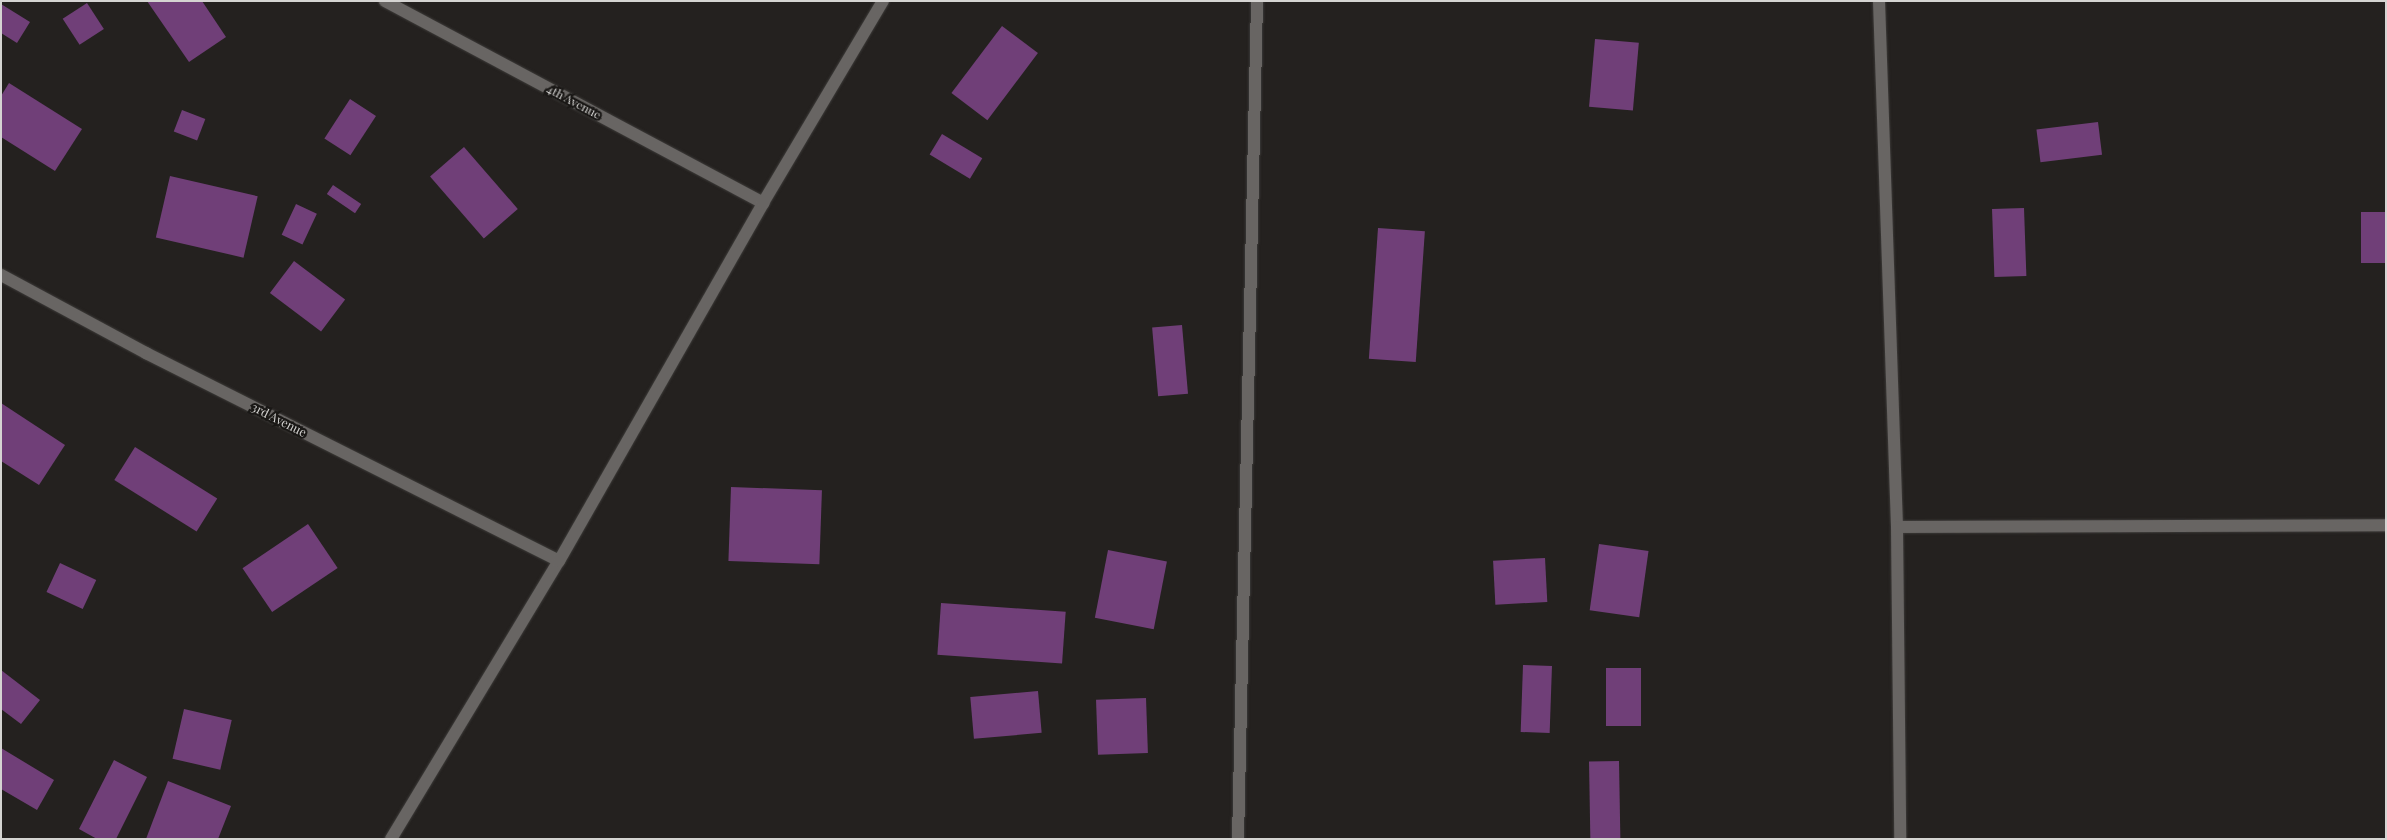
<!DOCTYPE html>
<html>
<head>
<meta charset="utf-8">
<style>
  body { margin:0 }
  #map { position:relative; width:2387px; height:840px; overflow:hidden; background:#24211f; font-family:"Playfair Display",serif }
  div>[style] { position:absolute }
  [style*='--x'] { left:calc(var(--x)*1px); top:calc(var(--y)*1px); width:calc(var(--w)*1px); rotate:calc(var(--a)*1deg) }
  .building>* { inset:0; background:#703f78; transform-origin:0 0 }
  .roads { filter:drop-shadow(0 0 1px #3d3b39) drop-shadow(0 0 1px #3d3b39) }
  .minor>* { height:12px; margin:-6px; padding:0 6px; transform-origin:6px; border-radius:6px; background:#686563 }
  .tertiary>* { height:12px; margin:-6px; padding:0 6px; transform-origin:6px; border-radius:6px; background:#686563 }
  span { translate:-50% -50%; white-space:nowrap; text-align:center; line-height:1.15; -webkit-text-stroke:4.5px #1a1816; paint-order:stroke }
  .street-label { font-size:12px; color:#d5d4d2 }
  .frame { position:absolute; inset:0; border:2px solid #d5d4d2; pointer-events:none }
</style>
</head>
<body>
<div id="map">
  <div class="building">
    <i style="clip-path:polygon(147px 1px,202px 1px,226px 37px,189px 62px)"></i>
    <i style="left:87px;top:3px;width:31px;height:29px;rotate:57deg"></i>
    <i style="clip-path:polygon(1px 4px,30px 22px,17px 43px,1px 33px)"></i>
    <i style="left:1002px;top:26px;width:45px;height:84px;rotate:37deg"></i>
    <i style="left:1595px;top:39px;width:44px;height:68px;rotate:5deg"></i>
    <i style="clip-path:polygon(9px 83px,82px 129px,55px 171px,1px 137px,1px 96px)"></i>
    <i style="left:350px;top:99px;width:31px;height:47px;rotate:33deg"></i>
    <i style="left:182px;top:110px;width:25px;height:23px;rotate:21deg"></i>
    <i style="left:2098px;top:122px;width:33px;height:62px;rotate:83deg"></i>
    <i style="left:942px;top:134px;width:47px;height:24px;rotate:31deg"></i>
    <i style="left:464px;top:147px;width:82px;height:45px;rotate:49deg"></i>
    <i style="left:170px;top:176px;width:90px;height:63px;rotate:13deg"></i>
    <i style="left:333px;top:185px;width:34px;height:11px;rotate:34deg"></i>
    <i style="left:296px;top:204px;width:23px;height:34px;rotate:25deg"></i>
    <i style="left:2024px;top:208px;width:68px;height:32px;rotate:88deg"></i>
    <i style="left:2386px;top:212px;width:51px;height:25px;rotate:90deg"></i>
    <i style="left:1378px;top:228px;width:47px;height:131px;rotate:4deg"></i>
    <i style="left:294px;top:261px;width:64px;height:40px;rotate:37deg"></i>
    <i style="left:1182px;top:325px;width:69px;height:30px;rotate:85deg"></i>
    <i style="clip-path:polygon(1px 403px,65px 445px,39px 485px,1px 461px)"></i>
    <i style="left:135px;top:447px;width:97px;height:39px;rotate:32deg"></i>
    <i style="left:731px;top:487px;width:91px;height:74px;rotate:2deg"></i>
    <i style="left:308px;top:524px;width:53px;height:79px;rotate:56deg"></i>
    <i style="left:1599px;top:544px;width:50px;height:67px;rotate:8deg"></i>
    <i style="left:1108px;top:550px;width:60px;height:69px;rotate:11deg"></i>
    <i style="left:1545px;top:558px;width:44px;height:52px;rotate:87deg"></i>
    <i style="left:60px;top:563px;width:40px;height:32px;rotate:25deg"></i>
    <i style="left:941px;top:603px;width:125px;height:52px;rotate:4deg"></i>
    <i style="left:1523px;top:665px;width:29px;height:67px;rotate:2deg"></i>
    <i style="left:1606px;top:668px;width:35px;height:58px"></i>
    <i style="clip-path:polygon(1px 670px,40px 700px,21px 724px,1px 709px)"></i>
    <i style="left:1038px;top:691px;width:42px;height:68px;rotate:85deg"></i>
    <i style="left:1146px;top:698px;width:55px;height:50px;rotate:88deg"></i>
    <i style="left:184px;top:709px;width:49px;height:51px;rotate:13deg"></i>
    <i style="clip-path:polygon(1px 748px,54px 780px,37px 810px,1px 789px)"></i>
    <i style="clip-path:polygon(114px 760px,147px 777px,116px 839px,97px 839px,79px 829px)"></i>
    <i style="left:1619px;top:761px;width:78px;height:30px;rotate:89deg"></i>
    <i style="clip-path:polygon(168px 781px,231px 806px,218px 839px,146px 839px)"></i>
  </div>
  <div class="roads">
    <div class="minor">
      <i style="--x:385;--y:1;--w:429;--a:28.1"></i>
      <i style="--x:1879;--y:1;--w:526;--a:88.04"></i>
      <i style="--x:1897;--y:527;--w:312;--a:89.4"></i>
      <i style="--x:1;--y:275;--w:165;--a:28.3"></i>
      <i style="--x:146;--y:353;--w:462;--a:26.7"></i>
      <i style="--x:1897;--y:527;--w:489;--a:-0.2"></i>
      <i style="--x:1238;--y:839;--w:838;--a:-88.7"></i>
    </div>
    <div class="tertiary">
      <i style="--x:391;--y:839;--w:325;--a:-58.9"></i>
      <i style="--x:559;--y:561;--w:412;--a:-60.3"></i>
      <i style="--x:763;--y:203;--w:235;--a:-59.3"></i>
    </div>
  </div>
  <div class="street-label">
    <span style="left:574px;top:102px;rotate:28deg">4th Avenue</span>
    <span style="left:279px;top:420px;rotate:27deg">3rd Avenue</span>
  </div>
  <div class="frame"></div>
</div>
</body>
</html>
